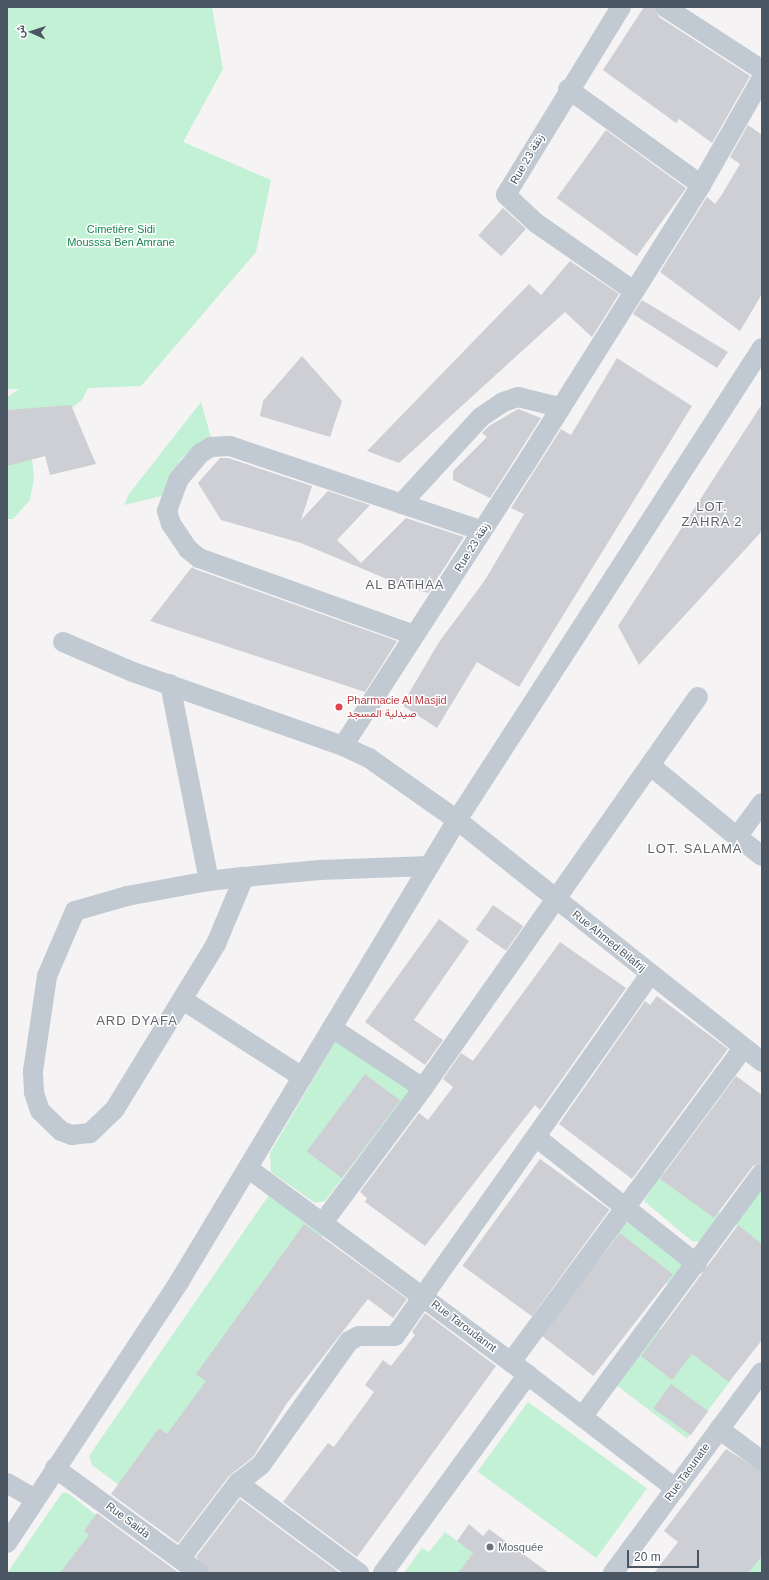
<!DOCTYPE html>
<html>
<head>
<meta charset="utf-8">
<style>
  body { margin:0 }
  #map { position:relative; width:769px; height:1580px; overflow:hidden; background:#f5f3f3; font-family:Arial,Vazirmatn,sans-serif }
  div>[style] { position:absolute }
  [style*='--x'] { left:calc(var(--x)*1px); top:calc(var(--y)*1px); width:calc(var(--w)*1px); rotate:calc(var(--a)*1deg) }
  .green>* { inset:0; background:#c3f1d5; transform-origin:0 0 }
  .building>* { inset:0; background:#cdcfd5; transform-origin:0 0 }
  .minor>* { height:20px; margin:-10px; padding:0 10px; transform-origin:10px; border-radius:10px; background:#c1cad2 }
  .dots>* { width:11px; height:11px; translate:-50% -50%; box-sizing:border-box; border:2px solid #fff; border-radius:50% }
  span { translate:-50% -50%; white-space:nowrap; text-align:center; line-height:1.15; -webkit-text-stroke:3px #fff; paint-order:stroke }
  .street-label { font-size:11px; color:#4a5661 }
  .park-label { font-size:11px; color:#17864f }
  .health-label { font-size:11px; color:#be3a42 }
  .left { translate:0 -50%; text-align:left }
  .worship-label { font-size:11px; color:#5b616d }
  .quarter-label { font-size:13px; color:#5f6368; letter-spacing:1px }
  .frame { position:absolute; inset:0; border:8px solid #4a5661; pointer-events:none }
  .north { position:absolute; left:12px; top:12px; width:40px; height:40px; -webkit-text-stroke:3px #fff; paint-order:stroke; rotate:273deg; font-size:11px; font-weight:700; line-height:16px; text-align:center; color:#4a5661 }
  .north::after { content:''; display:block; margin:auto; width:14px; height:18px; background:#4a5661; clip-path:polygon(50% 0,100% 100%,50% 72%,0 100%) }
  .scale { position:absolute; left:627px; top:1550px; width:72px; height:18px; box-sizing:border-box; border:2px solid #4a5661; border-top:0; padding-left:5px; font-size:12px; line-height:14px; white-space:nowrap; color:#4a5661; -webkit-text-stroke:3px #fff; paint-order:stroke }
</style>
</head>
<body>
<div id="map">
  <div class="green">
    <i style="clip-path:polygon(7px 7px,212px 7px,223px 69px,183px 142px,271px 180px,256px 252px,141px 386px,88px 388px,82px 400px,30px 441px,34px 478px,30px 500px,13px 519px,7px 519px,7px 397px,19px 389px,7px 389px)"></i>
    <i style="clip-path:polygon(201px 402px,212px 441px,197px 445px,181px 459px,162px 496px,124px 505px,129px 494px)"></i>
    <i style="clip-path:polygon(337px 1039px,411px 1089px,325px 1201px,315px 1203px,271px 1172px,270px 1153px)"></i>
    <i style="clip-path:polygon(663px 1171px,723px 1215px,703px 1240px,693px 1242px,644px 1201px)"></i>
    <i style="clip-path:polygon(762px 1184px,762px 1244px,735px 1224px)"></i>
    <i style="clip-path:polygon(269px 1195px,327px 1230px,131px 1494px,92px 1465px,89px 1456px)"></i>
    <i style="left:630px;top:1219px;width:75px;height:27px;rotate:39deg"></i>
    <i style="left:657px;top:1327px;width:91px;height:71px;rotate:37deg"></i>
    <i style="left:528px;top:1402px;width:147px;height:86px;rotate:36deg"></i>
    <i style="clip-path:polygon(62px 1493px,68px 1493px,105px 1522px,70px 1573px,7px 1573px)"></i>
    <i style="clip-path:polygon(445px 1532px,473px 1553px,461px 1569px,466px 1573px,404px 1573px,422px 1548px,429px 1552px)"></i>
    <i style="clip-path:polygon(762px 1533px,762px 1573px,731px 1573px)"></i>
  </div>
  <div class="building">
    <i style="clip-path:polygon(644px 7px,654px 7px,659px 17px,750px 76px,712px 143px,679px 119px,676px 123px,603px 70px)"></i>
    <i style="clip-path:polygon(748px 125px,762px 135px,762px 294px,740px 331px,660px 272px,707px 197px,715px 204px,721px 196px,740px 164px,730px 157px)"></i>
    <i style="left:606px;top:130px;width:99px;height:84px;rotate:36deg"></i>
    <i style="left:503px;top:208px;width:31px;height:37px;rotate:42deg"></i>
    <i style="clip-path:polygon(570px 261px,619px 294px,592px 337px,565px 312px,399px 463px,367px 451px,529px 284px,541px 295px)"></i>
    <i style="clip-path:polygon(642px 300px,728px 352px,717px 368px,633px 314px)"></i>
    <i style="clip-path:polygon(302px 356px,342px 401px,330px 437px,260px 416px,263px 401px)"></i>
    <i style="clip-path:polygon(617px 358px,692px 406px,519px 687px,477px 662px,437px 728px,402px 705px,439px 642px,485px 580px,524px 514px,511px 508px,561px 429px,571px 435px)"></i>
    <i style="clip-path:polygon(762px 404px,762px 531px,639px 665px,618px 626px)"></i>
    <i style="clip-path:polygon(71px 405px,96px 464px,50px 475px,45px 456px,7px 466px,7px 410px)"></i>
    <i style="clip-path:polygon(518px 409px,541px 418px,490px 498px,453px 480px,453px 471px,487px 437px,482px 433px,489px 426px)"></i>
    <i style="clip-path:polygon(220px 458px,228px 458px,312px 486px,301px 520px,328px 491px,370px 505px,337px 540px,361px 563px,406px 518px,464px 537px,428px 593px,401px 585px,301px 543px,221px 520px,198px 483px)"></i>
    <i style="clip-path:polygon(192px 567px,195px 569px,397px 641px,365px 692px,150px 621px)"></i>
    <i style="left:493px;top:905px;width:37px;height:30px;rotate:35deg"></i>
    <i style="clip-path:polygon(439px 919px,469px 941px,414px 1020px,443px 1040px,425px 1065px,365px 1022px)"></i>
    <i style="clip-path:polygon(560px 942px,626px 988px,540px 1110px,535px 1105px,425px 1246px,365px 1202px,367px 1198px,360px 1192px,419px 1113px,428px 1120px,453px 1087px,443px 1079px,461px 1053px,473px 1061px)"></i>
    <i style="clip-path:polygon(657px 996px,728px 1049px,632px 1179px,559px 1124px,645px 1001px,650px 1005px)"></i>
    <i style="left:365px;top:1074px;width:44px;height:97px;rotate:37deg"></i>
    <i style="clip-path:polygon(736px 1076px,762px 1095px,762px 1162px,753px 1166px,714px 1218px,660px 1179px)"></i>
    <i style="left:540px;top:1159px;width:86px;height:132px;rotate:36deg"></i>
    <i style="clip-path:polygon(304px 1224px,407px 1299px,393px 1318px,368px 1299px,287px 1403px,253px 1457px,229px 1476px,178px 1543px,111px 1494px,159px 1428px,167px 1434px,206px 1381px,196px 1374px)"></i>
    <i style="clip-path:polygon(738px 1225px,762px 1244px,762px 1340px,729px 1382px,692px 1354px,672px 1380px,641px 1356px)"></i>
    <i style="left:620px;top:1233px;width:67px;height:129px;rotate:38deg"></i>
    <i style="clip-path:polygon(425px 1313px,496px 1366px,357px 1557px,283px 1502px,328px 1443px,334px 1447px,374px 1392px,365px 1385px,383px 1360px,391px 1366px,415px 1335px,412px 1332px)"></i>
    <i style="left:671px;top:1384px;width:46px;height:30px;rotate:36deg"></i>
    <i style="clip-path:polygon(726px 1449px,762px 1472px,762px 1556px,748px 1573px,654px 1573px,678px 1542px,664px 1531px)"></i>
    <i style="clip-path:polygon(240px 1499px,340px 1573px,210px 1573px,196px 1557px)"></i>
    <i style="clip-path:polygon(97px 1513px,179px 1573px,60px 1573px,89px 1535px,84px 1531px)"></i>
    <i style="clip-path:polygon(469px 1524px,483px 1536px,489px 1529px,549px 1573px,458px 1573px,473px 1553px,457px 1541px)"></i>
  </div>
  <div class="minor">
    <i style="--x:621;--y:7;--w:220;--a:121.5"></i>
    <i style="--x:506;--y:195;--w:41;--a:43"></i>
    <i style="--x:536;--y:223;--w:119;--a:34.8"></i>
    <i style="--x:665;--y:7;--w:116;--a:33"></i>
    <i style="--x:568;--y:89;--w:164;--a:35.8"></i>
    <i style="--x:401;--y:504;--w:118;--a:-47.4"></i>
    <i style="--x:481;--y:417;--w:27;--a:-34"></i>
    <i style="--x:503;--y:402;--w:16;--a:-18"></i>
    <i style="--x:518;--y:397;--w:42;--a:13.7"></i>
    <i style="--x:414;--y:635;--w:228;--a:-160.3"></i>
    <i style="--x:199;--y:558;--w:14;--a:-141"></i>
    <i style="--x:188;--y:549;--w:30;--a:-124"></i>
    <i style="--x:171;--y:524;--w:14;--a:-107"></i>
    <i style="--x:167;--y:511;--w:33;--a:-70"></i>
    <i style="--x:178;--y:480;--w:35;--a:-50"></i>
    <i style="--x:201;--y:453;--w:12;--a:-31"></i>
    <i style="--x:211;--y:447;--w:19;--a:-3"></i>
    <i style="--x:230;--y:446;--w:266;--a:18.6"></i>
    <i style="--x:63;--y:642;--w:76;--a:23.2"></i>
    <i style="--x:133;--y:672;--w:223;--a:19.4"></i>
    <i style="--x:343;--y:746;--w:29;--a:25"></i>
    <i style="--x:369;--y:758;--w:108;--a:35.2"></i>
    <i style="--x:457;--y:820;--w:389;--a:38.4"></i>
    <i style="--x:170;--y:684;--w:201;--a:78.8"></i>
    <i style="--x:343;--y:746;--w:331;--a:-57.1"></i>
    <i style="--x:523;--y:468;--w:334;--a:-57.8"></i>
    <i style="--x:701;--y:185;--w:123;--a:-60.3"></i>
    <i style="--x:651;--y:766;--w:112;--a:39.5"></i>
    <i style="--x:737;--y:837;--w:42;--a:-53.7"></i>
    <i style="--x:737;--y:837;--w:31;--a:37"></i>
    <i style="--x:244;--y:877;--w:73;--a:112.7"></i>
    <i style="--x:216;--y:944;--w:193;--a:121.5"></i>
    <i style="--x:115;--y:1109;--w:35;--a:136"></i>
    <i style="--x:90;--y:1133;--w:18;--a:174"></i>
    <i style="--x:72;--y:1135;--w:12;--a:-160"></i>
    <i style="--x:61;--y:1131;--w:29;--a:-136"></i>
    <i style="--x:40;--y:1111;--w:20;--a:-108"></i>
    <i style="--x:34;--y:1092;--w:21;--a:-93"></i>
    <i style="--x:33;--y:1071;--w:96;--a:-81.6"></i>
    <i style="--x:47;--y:976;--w:71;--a:-66.7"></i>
    <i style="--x:75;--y:911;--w:54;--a:-16.1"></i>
    <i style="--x:127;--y:896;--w:83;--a:-10.4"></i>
    <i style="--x:209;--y:881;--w:35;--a:-7"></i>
    <i style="--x:244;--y:877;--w:76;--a:-5.3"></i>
    <i style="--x:320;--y:870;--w:109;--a:-2.1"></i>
    <i style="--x:183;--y:1000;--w:142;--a:32.9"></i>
    <i style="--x:332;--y:1028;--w:109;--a:33.4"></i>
    <i style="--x:536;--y:1137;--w:205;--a:38.3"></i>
    <i style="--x:249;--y:1169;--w:325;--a:36.4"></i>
    <i style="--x:511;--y:1362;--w:208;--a:37.6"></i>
    <i style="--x:324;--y:1221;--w:166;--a:-53.3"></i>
    <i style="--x:423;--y:1088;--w:478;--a:-54.9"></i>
    <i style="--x:511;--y:1362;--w:390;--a:-53.5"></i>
    <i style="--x:582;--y:1417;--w:303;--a:-53.6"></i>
    <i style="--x:719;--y:1429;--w:54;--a:36.7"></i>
    <i style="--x:55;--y:1468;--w:178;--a:36.1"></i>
    <i style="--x:7;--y:1483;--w:32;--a:30"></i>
    <i style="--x:238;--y:1483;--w:151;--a:36.6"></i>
    <i style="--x:7;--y:1543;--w:313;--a:-56.6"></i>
    <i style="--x:179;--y:1282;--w:539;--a:-58.96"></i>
    <i style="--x:457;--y:820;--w:562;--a:-57.13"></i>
    <i style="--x:180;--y:1559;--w:96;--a:-52.7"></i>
    <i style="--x:238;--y:1483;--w:29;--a:-38"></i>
    <i style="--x:261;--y:1465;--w:152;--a:-54.6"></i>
    <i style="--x:349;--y:1341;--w:11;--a:-27"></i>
    <i style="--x:359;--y:1336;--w:36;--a:0"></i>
    <i style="--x:395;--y:1336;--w:443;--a:-54.8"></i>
    <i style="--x:383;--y:1573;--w:246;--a:-53.9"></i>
    <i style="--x:613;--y:1573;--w:250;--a:-53.5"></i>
  </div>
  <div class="dots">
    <i style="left:339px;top:707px;background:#e0444e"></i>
    <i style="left:490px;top:1547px;background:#6b7280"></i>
  </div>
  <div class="street-label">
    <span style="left:527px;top:159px;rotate:-60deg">Rue 23 زنقة</span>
    <span style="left:472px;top:547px;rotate:-58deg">Rue 23 زنقة</span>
    <span style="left:609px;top:941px;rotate:39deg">Rue Ahmed Bilafrij</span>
    <span style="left:464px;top:1326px;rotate:37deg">Rue Taroudannt</span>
    <span style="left:687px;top:1472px;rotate:-54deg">Rue Taounate</span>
    <span style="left:128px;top:1520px;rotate:37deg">Rue Saida</span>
  </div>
  <div class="park-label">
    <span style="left:121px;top:236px">Cimetière Sidi<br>Mousssa Ben Amrane</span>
  </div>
  <div class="health-label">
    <span class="left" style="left:347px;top:707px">Pharmacie Al Masjid<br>صيدلية المسجد</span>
  </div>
  <div class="worship-label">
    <span class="left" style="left:498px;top:1547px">Mosquée</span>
  </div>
  <div class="quarter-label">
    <span style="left:712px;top:515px">LOT.<br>ZAHRA 2</span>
    <span style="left:405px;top:585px">AL BATHAA</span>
    <span style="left:695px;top:849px">LOT. SALAMA</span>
    <span style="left:137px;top:1021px">ARD DYAFA</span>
  </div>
  <div class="frame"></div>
  <div class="north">ش</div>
  <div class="scale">20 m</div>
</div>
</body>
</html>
